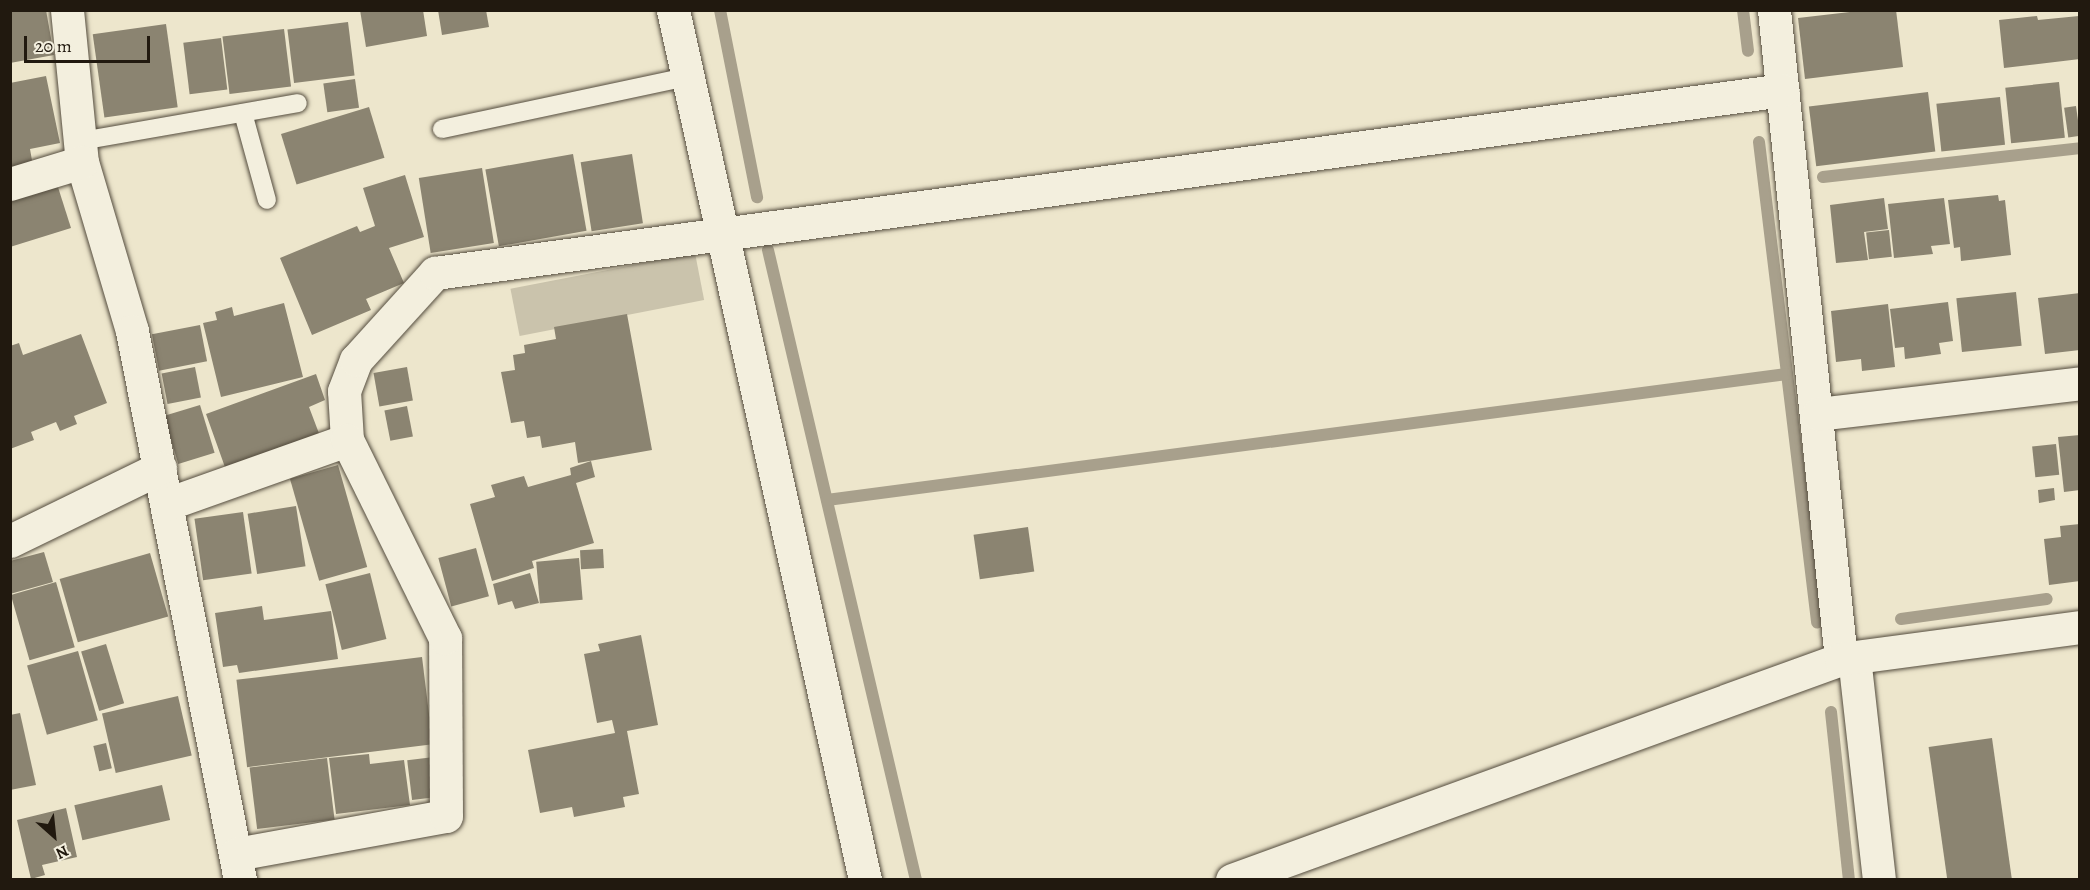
<!DOCTYPE html>
<html>
<head>
<meta charset="utf-8">
<style>
  body { margin:0 }
  #map { position:relative; width:2090px; height:890px; overflow:hidden; background:#ede6cc; font-family:Alegreya,serif }
  div>[style] { position:absolute }
  [style*='--x'] { left:calc(var(--x)*1px); top:calc(var(--y)*1px); width:calc(var(--w)*1px); rotate:calc(var(--a)*1deg) }
  .green>* { inset:0; background:#cac3ac; transform-origin:0 0 }
  .stream>* { height:12px; margin:-6px; padding:0 6px; transform-origin:6px; border-radius:6px; background:#a8a08c }
  .building>* { inset:0; background:#8b8471; transform-origin:0 0 }
  .roads { filter:drop-shadow(0 0 2px #544c3e) drop-shadow(0 0 2px #544c3e) }
  .service>* { height:18px; margin:-9px; padding:0 9px; transform-origin:9px; border-radius:9px; background:#f3efde }
  .minor>* { height:33px; margin:-16.5px; padding:0 16.5px; transform-origin:16.5px; border-radius:16.5px; background:#f3efde }
  .tertiary>* { height:33px; margin:-16.5px; padding:0 16.5px; transform-origin:16.5px; border-radius:16.5px; background:#f3efde }
  span { translate:-50% -50%; white-space:nowrap; text-align:center; line-height:1.15; -webkit-text-stroke:4.5px #f3efde; paint-order:stroke }
  .frame { position:absolute; inset:0; border:12px solid #21190f; pointer-events:none }
  .north { position:absolute; left:24px; top:806px; width:60px; height:60px; -webkit-text-stroke:4px #f3efde; paint-order:stroke; rotate:153deg; font-size:16px; font-weight:700; line-height:24px; text-align:center; color:#21190f }
  .north::after { content:''; display:block; margin:auto; width:21px; height:27px; background:#21190f; clip-path:polygon(50% 0,100% 100%,50% 72%,0 100%) }
  .scale { position:absolute; left:24px; top:36px; width:126px; height:27px; box-sizing:border-box; border:3px solid #21190f; border-top:0; padding-left:8px; font-size:18px; line-height:21px; white-space:nowrap; color:#21190f; -webkit-text-stroke:4px #f3efde; paint-order:stroke }
</style>
</head>
<body>
<div id="map">
  <div class="green">
    <i style="left:695px;top:253px;width:48px;height:188px;rotate:79deg"></i>
  </div>
  <div class="stream">
    <i style="--x:720;--y:10;--w:191;--a:78.8"></i>
    <i style="--x:1743;--y:10;--w:41;--a:83"></i>
    <i style="--x:1759;--y:142;--w:484;--a:83.1"></i>
    <i style="--x:1823;--y:177;--w:259;--a:-6.4"></i>
    <i style="--x:768;--y:250;--w:647;--a:76.78"></i>
    <i style="--x:827;--y:500;--w:968;--a:-7.48"></i>
    <i style="--x:1901;--y:619;--w:147;--a:-7.8"></i>
    <i style="--x:1831;--y:712;--w:169;--a:83.9"></i>
  </div>
  <div class="building">
    <i style="clip-path:polygon(10px 10px,46px 10px,54px 55px,10px 63px)"></i>
    <i style="clip-path:polygon(360px 10px,423px 10px,427px 36px,366px 47px)"></i>
    <i style="clip-path:polygon(438px 10px,486px 10px,489px 27px,442px 35px)"></i>
    <i style="clip-path:polygon(1867px 10px,1896px 10px,1903px 67px,1805px 79px,1798px 18px)"></i>
    <i style="clip-path:polygon(2037px 16px,2038px 20px,2079px 16px,2080px 59px,2004px 68px,1999px 20px)"></i>
    <i style="left:348px;top:22px;width:54px;height:61px;rotate:83deg"></i>
    <i style="left:166px;top:24px;width:84px;height:74px;rotate:82deg"></i>
    <i style="left:284px;top:29px;width:58px;height:62px;rotate:83deg"></i>
    <i style="left:221px;top:38px;width:52px;height:38px;rotate:83deg"></i>
    <i style="clip-path:polygon(46px 76px,60px 143px,30px 149px,33px 166px,10px 171px,10px 83px)"></i>
    <i style="left:355px;top:79px;width:29px;height:32px;rotate:82deg"></i>
    <i style="left:2059px;top:82px;width:56px;height:54px;rotate:84deg"></i>
    <i style="left:1928px;top:92px;width:60px;height:120px;rotate:83deg"></i>
    <i style="left:2000px;top:97px;width:48px;height:64px;rotate:84deg"></i>
    <i style="left:2076px;top:106px;width:30px;height:12px;rotate:82deg"></i>
    <i style="left:369px;top:107px;width:53px;height:92px;rotate:73deg"></i>
    <i style="left:573px;top:154px;width:78px;height:89px;rotate:80deg"></i>
    <i style="left:632px;top:154px;width:70px;height:52px;rotate:81deg"></i>
    <i style="left:482px;top:168px;width:76px;height:64px;rotate:81deg"></i>
    <i style="clip-path:polygon(405px 175px,424px 237px,389px 248px,404px 283px,366px 299px,371px 310px,312px 335px,280px 258px,357px 226px,360px 232px,375px 226px,363px 188px)"></i>
    <i style="clip-path:polygon(57px 184px,71px 228px,10px 247px,10px 198px)"></i>
    <i style="clip-path:polygon(1998px 195px,1999px 201px,2005px 200px,2011px 255px,1961px 261px,1960px 247px,1954px 248px,1948px 200px)"></i>
    <i style="clip-path:polygon(1884px 198px,1888px 229px,1864px 232px,1868px 260px,1836px 263px,1830px 205px)"></i>
    <i style="clip-path:polygon(1944px 198px,1950px 244px,1931px 246px,1933px 254px,1894px 258px,1888px 204px)"></i>
    <i style="left:1889px;top:230px;width:27px;height:23px;rotate:84deg"></i>
    <i style="left:2016px;top:292px;width:54px;height:60px;rotate:84deg"></i>
    <i style="clip-path:polygon(2080px 293px,2080px 350px,2045px 354px,2038px 298px)"></i>
    <i style="clip-path:polygon(1948px 302px,1953px 341px,1939px 343px,1941px 354px,1905px 359px,1904px 347px,1895px 348px,1890px 309px)"></i>
    <i style="clip-path:polygon(284px 303px,303px 377px,221px 397px,203px 323px,217px 320px,215px 312px,232px 307px,234px 316px)"></i>
    <i style="clip-path:polygon(1888px 304px,1895px 367px,1862px 371px,1861px 359px,1836px 362px,1831px 311px)"></i>
    <i style="clip-path:polygon(627px 314px,652px 450px,578px 463px,575px 442px,542px 448px,540px 436px,527px 438px,524px 421px,511px 423px,501px 372px,515px 370px,513px 355px,525px 353px,524px 345px,556px 339px,554px 327px)"></i>
    <i style="left:200px;top:325px;width:37px;height:49px;rotate:79deg"></i>
    <i style="clip-path:polygon(81px 334px,107px 403px,74px 416px,77px 424px,60px 431px,56px 422px,31px 432px,34px 440px,10px 449px,10px 346px,19px 343px,23px 355px)"></i>
    <i style="left:195px;top:367px;width:31px;height:34px;rotate:79deg"></i>
    <i style="left:407px;top:367px;width:34px;height:34px;rotate:80deg"></i>
    <i style="clip-path:polygon(316px 374px,325px 400px,309px 407px,320px 436px,226px 470px,206px 414px)"></i>
    <i style="left:200px;top:405px;width:50px;height:38px;rotate:73deg"></i>
    <i style="left:407px;top:406px;width:31px;height:23px;rotate:79deg"></i>
    <i style="clip-path:polygon(2080px 435px,2080px 490px,2064px 492px,2058px 437px)"></i>
    <i style="left:2056px;top:444px;width:31px;height:24px;rotate:84deg"></i>
    <i style="clip-path:polygon(591px 461px,595px 477px,576px 483px,594px 543px,532px 561px,534px 568px,492px 581px,470px 504px,495px 497px,491px 485px,524px 476px,528px 487px,571px 475px,570px 468px)"></i>
    <i style="left:338px;top:465px;width:106px;height:50px;rotate:74deg"></i>
    <i style="clip-path:polygon(2054px 488px,2055px 500px,2039px 503px,2038px 490px)"></i>
    <i style="left:296px;top:506px;width:61px;height:49px;rotate:81deg"></i>
    <i style="left:243px;top:512px;width:62px;height:49px;rotate:82deg"></i>
    <i style="clip-path:polygon(2080px 524px,2080px 581px,2049px 585px,2044px 539px,2061px 537px,2060px 526px)"></i>
    <i style="left:1028px;top:527px;width:45px;height:55px;rotate:82deg"></i>
    <i style="left:476px;top:548px;width:50px;height:39px;rotate:75deg"></i>
    <i style="left:603px;top:549px;width:19px;height:23px;rotate:87deg"></i>
    <i style="clip-path:polygon(44px 552px,53px 582px,10px 594px,10px 561px)"></i>
    <i style="left:150px;top:553px;width:66px;height:94px;rotate:74deg"></i>
    <i style="left:579px;top:558px;width:42px;height:43px;rotate:85deg"></i>
    <i style="left:370px;top:573px;width:68px;height:46px;rotate:76deg"></i>
    <i style="clip-path:polygon(530px 573px,539px 603px,515px 609px,512px 601px,498px 605px,493px 584px)"></i>
    <i style="left:56px;top:582px;width:68px;height:47px;rotate:74deg"></i>
    <i style="clip-path:polygon(262px 606px,264px 620px,331px 611px,338px 659px,239px 673px,237px 665px,223px 667px,215px 613px)"></i>
    <i style="clip-path:polygon(641px 635px,658px 725px,627px 731px,639px 794px,623px 797px,625px 807px,574px 817px,572px 807px,540px 813px,528px 750px,615px 733px,612px 720px,597px 723px,584px 654px,600px 651px,598px 644px)"></i>
    <i style="left:106px;top:644px;width:62px;height:26px;rotate:73deg"></i>
    <i style="left:78px;top:651px;width:72px;height:53px;rotate:74deg"></i>
    <i style="left:422px;top:657px;width:88px;height:187px;rotate:83deg"></i>
    <i style="left:178px;top:696px;width:61px;height:78px;rotate:77deg"></i>
    <i style="clip-path:polygon(20px 713px,36px 785px,10px 790px,10px 715px)"></i>
    <i style="left:1992px;top:738px;width:143px;height:64px;rotate:82deg"></i>
    <i style="left:106px;top:743px;width:26px;height:13px;rotate:77deg"></i>
    <i style="clip-path:polygon(369px 754px,370px 764px,404px 760px,410px 805px,336px 814px,329px 758px)"></i>
    <i style="left:434px;top:757px;width:40px;height:27px;rotate:83deg"></i>
    <i style="left:327px;top:758px;width:62px;height:78px;rotate:83deg"></i>
    <i style="left:162px;top:785px;width:36px;height:90px;rotate:77deg"></i>
    <i style="clip-path:polygon(66px 808px,77px 857px,42px 865px,45px 875px,31px 879px,17px 820px)"></i>
  </div>
  <div class="roads">
    <div class="service">
      <i style="--x:243;--y:113;--w:90;--a:74.6"></i>
      <i style="--x:442;--y:129;--w:250;--a:-12"></i>
      <i style="--x:81;--y:141;--w:220;--a:-9.9"></i>
    </div>
    <div class="minor">
      <i style="--x:67;--y:10;--w:153;--a:84.4"></i>
      <i style="--x:82;--y:162;--w:176;--a:73.5"></i>
      <i style="--x:132;--y:331;--w:560;--a:78.87"></i>
      <i style="--x:673;--y:10;--w:891;--a:77.55"></i>
      <i style="--x:1774;--y:10;--w:652;--a:84.11"></i>
      <i style="--x:10;--y:184;--w:75;--a:-17"></i>
      <i style="--x:1818;--y:414;--w:264;--a:-6.7"></i>
      <i style="--x:167;--y:504;--w:191;--a:-19.6"></i>
      <i style="--x:347;--y:440;--w:49;--a:-93.5"></i>
      <i style="--x:344;--y:391;--w:33;--a:-69"></i>
      <i style="--x:356;--y:360;--w:118;--a:-47.8"></i>
      <i style="--x:435;--y:273;--w:1360;--a:-7.73"></i>
      <i style="--x:10;--y:541;--w:167;--a:-26"></i>
      <i style="--x:1854;--y:657;--w:224;--a:83.6"></i>
      <i style="--x:236;--y:854;--w:213;--a:-10.3"></i>
      <i style="--x:446;--y:816;--w:178;--a:-90.3"></i>
      <i style="--x:445;--y:638;--w:221;--a:-116.3"></i>
    </div>
    <div class="tertiary">
      <i style="--x:1232;--y:880;--w:648;--a:-19.95"></i>
      <i style="--x:1841;--y:659;--w:241;--a:-7.6"></i>
    </div>
  </div>
  <div class="frame"></div>
  <div class="north">N</div>
  <div class="scale">20 m</div>
</div>
</body>
</html>
